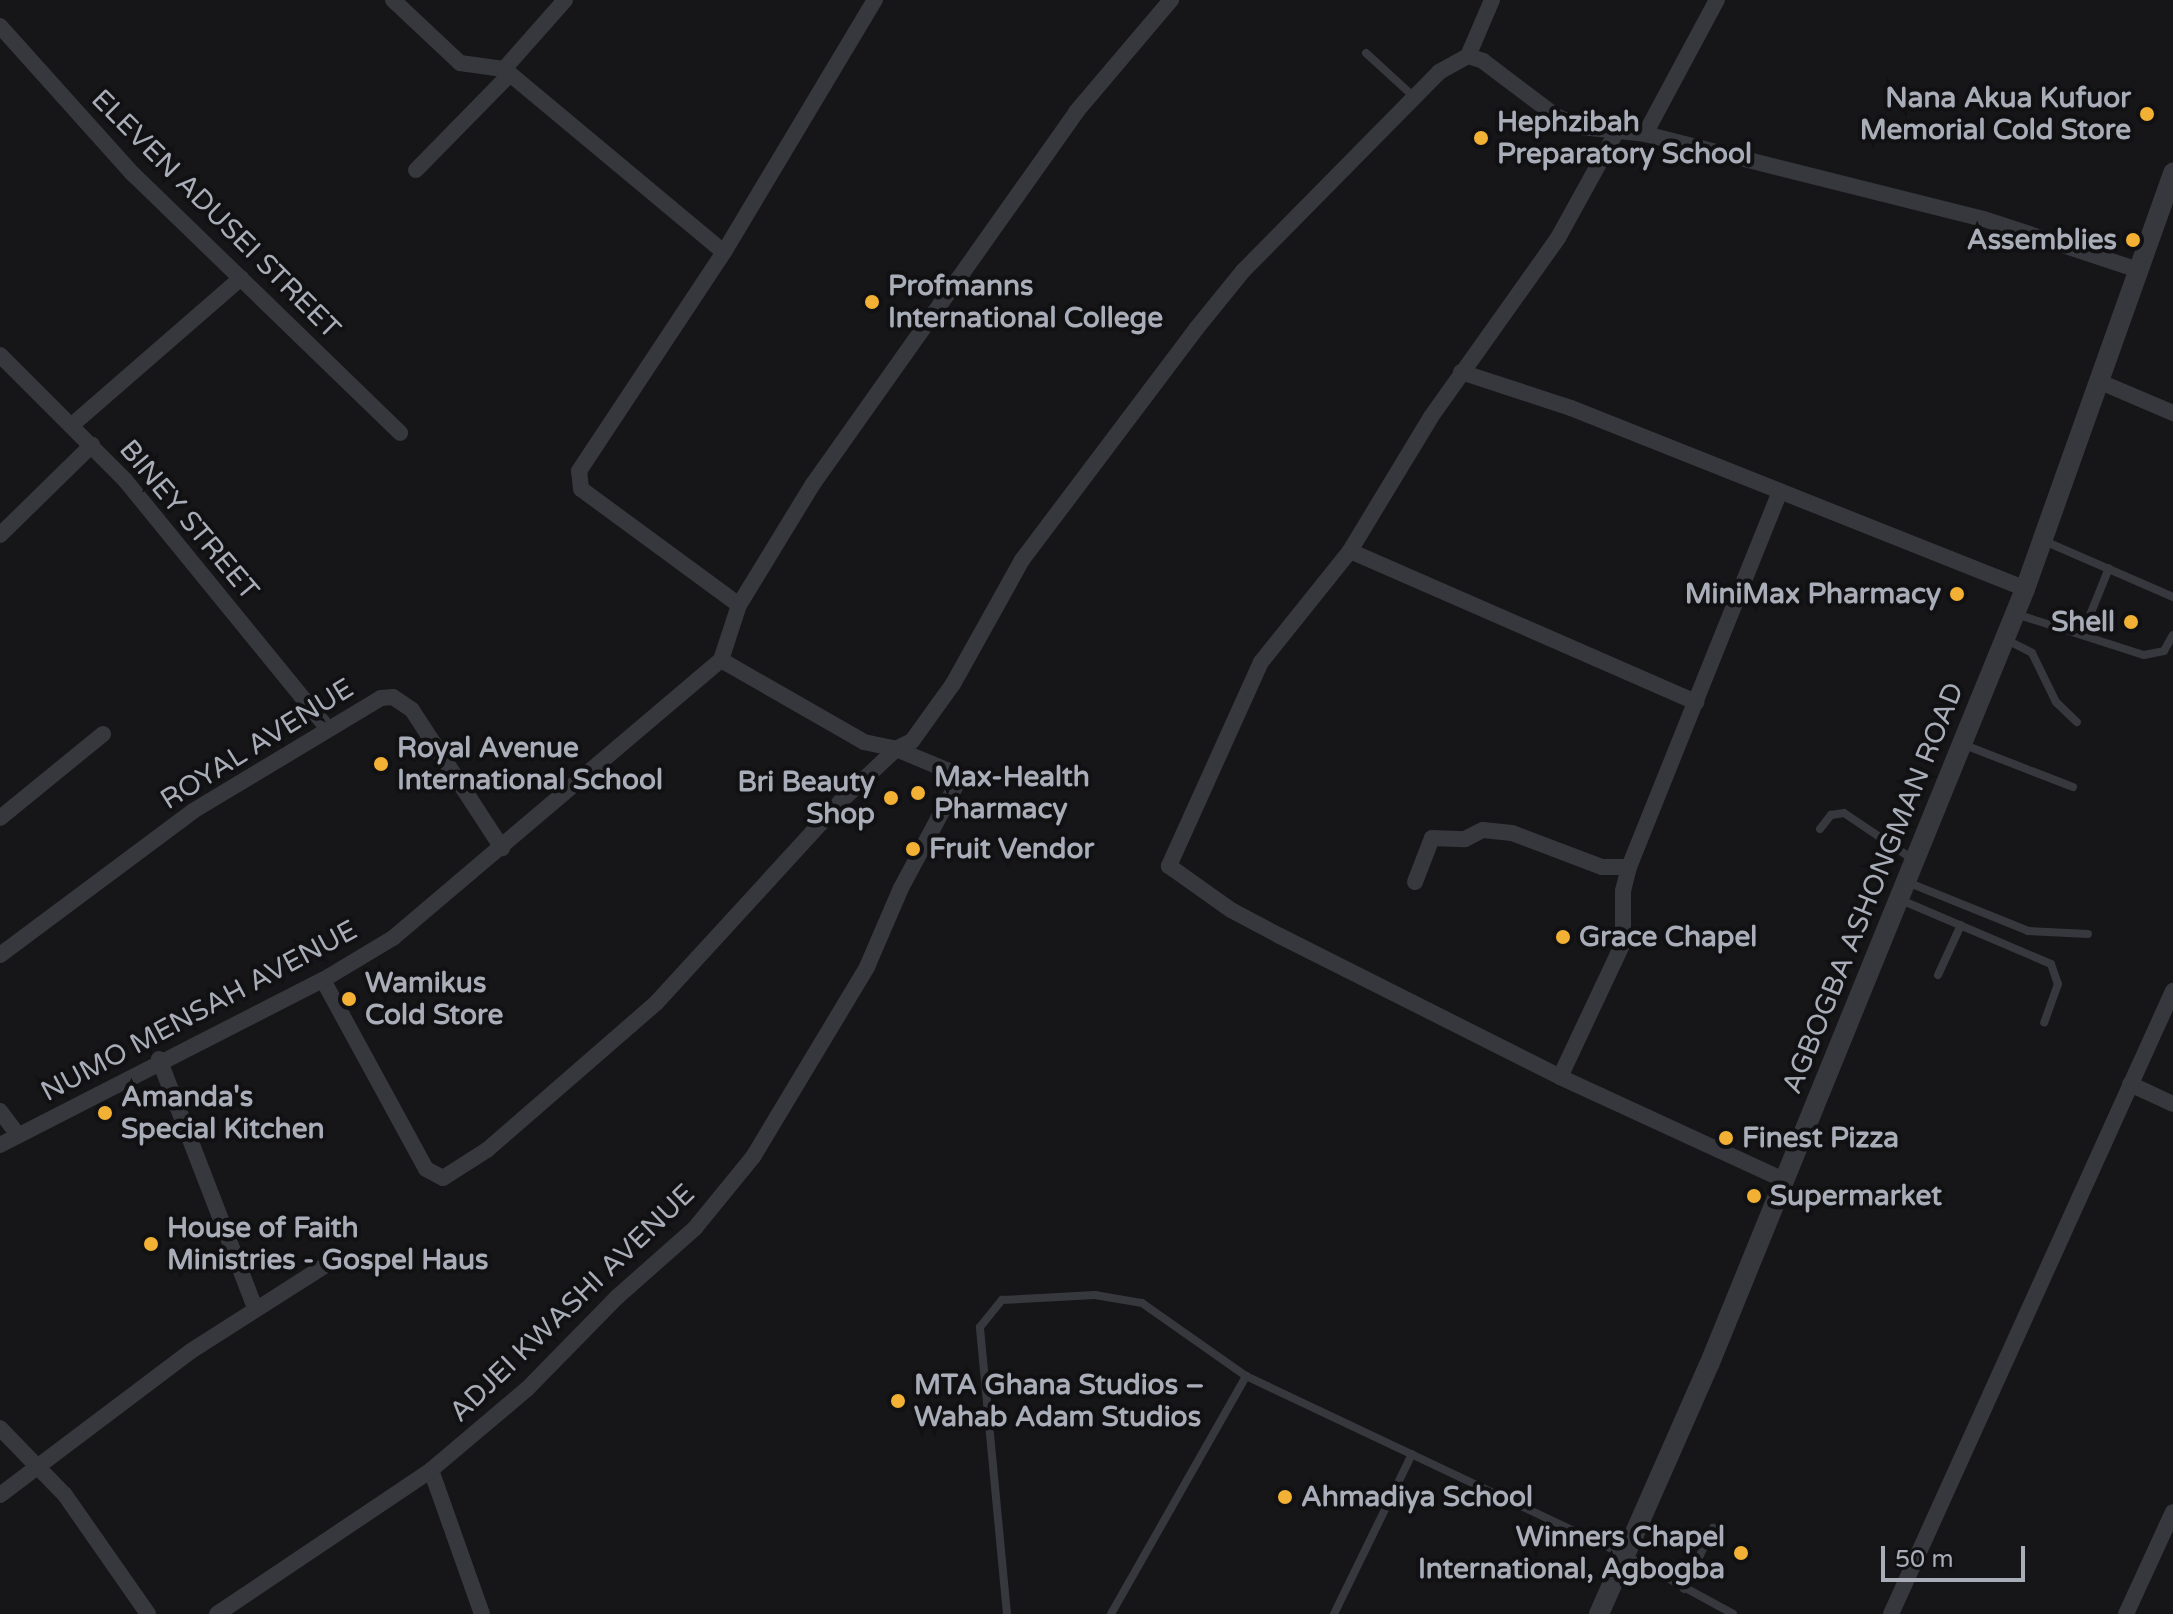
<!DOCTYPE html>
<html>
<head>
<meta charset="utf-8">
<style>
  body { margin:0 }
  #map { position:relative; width:2173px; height:1614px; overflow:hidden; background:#161618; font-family:"Varela Round",sans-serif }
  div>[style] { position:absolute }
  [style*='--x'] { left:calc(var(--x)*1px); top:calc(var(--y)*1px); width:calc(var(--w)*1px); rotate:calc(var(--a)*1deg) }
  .service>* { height:8px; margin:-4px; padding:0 4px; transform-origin:4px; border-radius:4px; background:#37383d }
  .minor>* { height:16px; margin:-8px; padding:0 8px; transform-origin:8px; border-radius:8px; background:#37383d }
  .tertiary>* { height:20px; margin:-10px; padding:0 10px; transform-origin:10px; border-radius:10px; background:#37383d }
  .dots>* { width:22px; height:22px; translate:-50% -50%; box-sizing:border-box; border:4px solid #111113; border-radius:50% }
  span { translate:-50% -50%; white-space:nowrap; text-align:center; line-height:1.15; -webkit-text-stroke:8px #111113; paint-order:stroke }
  .poi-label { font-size:28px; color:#a8adb8; font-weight:700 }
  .right { translate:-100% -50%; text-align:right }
  .left { translate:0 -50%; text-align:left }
  .street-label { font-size:28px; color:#a8adb8 }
  .scale { position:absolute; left:1881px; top:1546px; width:144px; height:36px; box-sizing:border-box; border:4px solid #a8adb8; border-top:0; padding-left:10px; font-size:24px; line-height:28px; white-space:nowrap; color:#a8adb8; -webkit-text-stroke:6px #111113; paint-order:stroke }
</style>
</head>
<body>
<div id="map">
  <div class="service">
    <i style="--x:1366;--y:53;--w:65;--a:42.5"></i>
    <i style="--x:2042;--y:540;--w:143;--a:23.5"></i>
    <i style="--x:2016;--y:614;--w:134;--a:17.8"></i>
    <i style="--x:2144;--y:655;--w:20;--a:-11"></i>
    <i style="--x:2164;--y:651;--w:18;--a:-61"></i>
    <i style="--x:2082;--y:635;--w:72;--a:-68.1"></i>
    <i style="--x:2005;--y:639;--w:30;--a:27"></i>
    <i style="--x:2032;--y:653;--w:55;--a:63.9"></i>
    <i style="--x:2056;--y:702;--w:29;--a:44"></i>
    <i style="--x:1962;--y:744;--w:119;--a:21.2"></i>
    <i style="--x:1820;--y:829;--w:18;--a:-52"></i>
    <i style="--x:1831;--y:815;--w:13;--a:-9"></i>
    <i style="--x:1844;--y:813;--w:84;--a:33.9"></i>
    <i style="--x:1907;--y:882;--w:131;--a:22"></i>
    <i style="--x:2028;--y:931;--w:60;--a:2.9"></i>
    <i style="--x:1901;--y:900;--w:163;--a:23.1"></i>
    <i style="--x:2051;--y:964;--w:21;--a:71"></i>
    <i style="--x:2058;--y:984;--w:41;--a:109.7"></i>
    <i style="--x:1938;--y:975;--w:55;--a:-65.3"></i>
    <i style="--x:1684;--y:1589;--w:68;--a:-64.6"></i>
    <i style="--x:1007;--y:1614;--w:288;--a:-95.4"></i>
    <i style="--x:980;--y:1327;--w:35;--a:-51"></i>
    <i style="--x:1002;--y:1300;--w:93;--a:-3.1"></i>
    <i style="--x:1095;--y:1295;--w:48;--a:9.7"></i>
    <i style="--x:1142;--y:1303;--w:127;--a:35.1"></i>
    <i style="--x:1246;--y:1376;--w:419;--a:25.3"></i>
    <i style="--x:1625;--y:1555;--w:123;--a:28.6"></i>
    <i style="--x:1111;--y:1614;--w:274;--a:-60.4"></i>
    <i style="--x:1334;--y:1614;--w:178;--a:-64"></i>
  </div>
  <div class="minor">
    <i style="--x:393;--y:0;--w:92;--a:43.2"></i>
    <i style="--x:460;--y:63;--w:44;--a:7.8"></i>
    <i style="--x:504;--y:69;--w:286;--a:39.8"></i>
    <i style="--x:0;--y:26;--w:199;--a:48.1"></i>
    <i style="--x:133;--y:174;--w:372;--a:44.1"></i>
    <i style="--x:1468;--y:56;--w:61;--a:-66.8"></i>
    <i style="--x:504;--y:69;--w:92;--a:-48.5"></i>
    <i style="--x:1617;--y:131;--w:122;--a:118.9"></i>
    <i style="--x:1558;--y:238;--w:219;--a:125.4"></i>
    <i style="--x:1431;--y:417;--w:157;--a:121.2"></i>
    <i style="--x:1350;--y:551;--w:142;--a:128.7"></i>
    <i style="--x:1261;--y:662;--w:224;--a:114.3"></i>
    <i style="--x:1169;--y:866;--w:76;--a:35.4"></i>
    <i style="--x:1231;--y:910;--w:55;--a:28"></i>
    <i style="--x:1280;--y:936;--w:313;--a:26.7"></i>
    <i style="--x:1560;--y:1077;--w:247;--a:24.7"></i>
    <i style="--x:1645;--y:134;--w:152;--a:-61.8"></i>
    <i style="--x:416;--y:170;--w:134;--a:-45.6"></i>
    <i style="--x:0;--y:355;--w:177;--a:45"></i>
    <i style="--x:125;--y:480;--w:321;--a:50.8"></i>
    <i style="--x:1461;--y:372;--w:116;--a:18.1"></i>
    <i style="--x:1571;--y:408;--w:489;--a:21.7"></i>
    <i style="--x:2098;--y:381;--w:82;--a:23.1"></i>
    <i style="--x:72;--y:425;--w:224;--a:-41"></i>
    <i style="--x:0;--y:535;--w:129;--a:-44.4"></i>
    <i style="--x:1350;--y:551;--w:378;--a:23.6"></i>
    <i style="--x:739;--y:605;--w:196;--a:-143.7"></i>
    <i style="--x:581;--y:489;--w:18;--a:-96"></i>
    <i style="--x:579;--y:471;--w:263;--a:-56.5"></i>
    <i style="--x:724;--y:252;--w:294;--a:-59.1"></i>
    <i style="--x:721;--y:660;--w:165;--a:29.8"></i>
    <i style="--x:864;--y:742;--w:33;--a:12"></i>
    <i style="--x:896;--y:749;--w:18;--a:-27"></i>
    <i style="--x:912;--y:741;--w:70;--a:-54.3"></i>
    <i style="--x:953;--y:684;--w:142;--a:-60.9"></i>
    <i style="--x:1022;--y:560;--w:289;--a:-53"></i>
    <i style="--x:1196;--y:329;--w:75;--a:-51"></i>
    <i style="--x:1243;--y:271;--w:279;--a:-45.4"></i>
    <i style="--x:1439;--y:72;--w:33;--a:-29"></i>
    <i style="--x:1468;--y:56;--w:16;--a:18"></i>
    <i style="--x:1483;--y:61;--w:91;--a:37"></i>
    <i style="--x:1556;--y:116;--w:27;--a:24"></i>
    <i style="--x:1581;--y:127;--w:64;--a:6.2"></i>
    <i style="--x:1645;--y:134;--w:349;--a:14.1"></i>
    <i style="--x:1984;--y:219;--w:162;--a:18.3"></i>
    <i style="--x:0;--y:818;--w:133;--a:-39.2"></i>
    <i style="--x:1415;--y:882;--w:47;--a:-68.9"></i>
    <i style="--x:1432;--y:838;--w:33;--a:2"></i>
    <i style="--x:1465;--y:839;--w:20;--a:-27"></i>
    <i style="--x:1483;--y:830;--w:29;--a:6"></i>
    <i style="--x:1512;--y:833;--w:96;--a:20.7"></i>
    <i style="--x:1602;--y:867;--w:27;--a:0"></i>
    <i style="--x:0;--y:955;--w:241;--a:-36.7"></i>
    <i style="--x:193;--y:811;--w:219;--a:-31"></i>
    <i style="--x:381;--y:698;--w:12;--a:-5"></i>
    <i style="--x:393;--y:697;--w:23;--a:34"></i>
    <i style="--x:412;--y:710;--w:165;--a:56.9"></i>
    <i style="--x:323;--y:980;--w:215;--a:61.4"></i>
    <i style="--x:426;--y:1169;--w:19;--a:28"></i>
    <i style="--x:443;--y:1178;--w:52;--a:-32.5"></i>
    <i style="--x:487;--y:1150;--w:225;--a:-41"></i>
    <i style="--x:657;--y:1002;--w:271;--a:-47.5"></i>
    <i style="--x:840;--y:802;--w:77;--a:-43.4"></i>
    <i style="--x:159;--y:1059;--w:267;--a:68.9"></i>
    <i style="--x:1560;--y:1077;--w:148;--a:-64.8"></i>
    <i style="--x:1623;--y:943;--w:52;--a:-90"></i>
    <i style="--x:1623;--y:891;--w:25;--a:-76"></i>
    <i style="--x:1629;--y:867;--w:405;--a:-68.1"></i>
    <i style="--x:2130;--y:1084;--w:47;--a:24.9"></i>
    <i style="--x:0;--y:1111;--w:30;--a:53"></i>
    <i style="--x:0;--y:1145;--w:363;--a:-27.1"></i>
    <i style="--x:323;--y:980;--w:82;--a:-31"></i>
    <i style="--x:393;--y:938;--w:430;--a:-40.3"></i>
    <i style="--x:721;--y:660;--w:58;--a:-71.9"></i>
    <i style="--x:739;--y:605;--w:142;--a:-58.6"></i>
    <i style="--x:813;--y:484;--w:456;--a:-54.7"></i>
    <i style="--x:1076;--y:112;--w:147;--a:-49.7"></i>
    <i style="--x:0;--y:1428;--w:93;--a:45.9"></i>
    <i style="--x:65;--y:1495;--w:145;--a:55.1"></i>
    <i style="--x:431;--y:1470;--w:153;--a:70.5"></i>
    <i style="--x:0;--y:1495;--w:239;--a:-37"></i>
    <i style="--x:191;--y:1351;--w:160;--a:-32.5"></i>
    <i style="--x:217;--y:1614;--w:258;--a:-33.9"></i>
    <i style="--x:431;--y:1470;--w:126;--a:-40.2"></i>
    <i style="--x:527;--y:1389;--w:127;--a:-45.6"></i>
    <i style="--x:616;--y:1298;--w:106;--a:-41.5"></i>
    <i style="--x:695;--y:1228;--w:92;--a:-50.8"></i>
    <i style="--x:753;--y:1157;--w:222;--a:-59"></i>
    <i style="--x:867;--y:967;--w:86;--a:-66.7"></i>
    <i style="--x:901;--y:888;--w:127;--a:-61.8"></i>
    <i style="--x:961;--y:776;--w:70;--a:-157.4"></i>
    <i style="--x:1891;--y:1614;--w:684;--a:-65.65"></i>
    <i style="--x:2126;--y:1614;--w:112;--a:-65.3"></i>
  </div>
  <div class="tertiary">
    <i style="--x:1599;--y:1614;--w:272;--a:-66.2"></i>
    <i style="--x:1709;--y:1365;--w:838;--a:-67.84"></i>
    <i style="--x:2025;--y:589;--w:442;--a:-70.4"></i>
  </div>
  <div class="dots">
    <i style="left:2147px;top:114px;background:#f2b134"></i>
    <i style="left:1481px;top:138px;background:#f2b134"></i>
    <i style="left:2133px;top:240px;background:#f2b134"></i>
    <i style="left:872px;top:302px;background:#f2b134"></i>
    <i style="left:1957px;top:594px;background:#f2b134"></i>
    <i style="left:2131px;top:622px;background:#f2b134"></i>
    <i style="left:381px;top:764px;background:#f2b134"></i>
    <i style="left:918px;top:793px;background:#f2b134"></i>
    <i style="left:891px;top:798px;background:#f2b134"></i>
    <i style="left:913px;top:849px;background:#f2b134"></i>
    <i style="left:1563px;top:937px;background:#f2b134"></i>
    <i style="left:349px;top:999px;background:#f2b134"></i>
    <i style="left:105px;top:1113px;background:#f2b134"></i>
    <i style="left:1726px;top:1138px;background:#f2b134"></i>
    <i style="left:1754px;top:1196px;background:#f2b134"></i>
    <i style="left:151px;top:1244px;background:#f2b134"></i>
    <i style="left:898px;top:1401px;background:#f2b134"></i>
    <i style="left:1285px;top:1497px;background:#f2b134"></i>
    <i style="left:1741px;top:1553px;background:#f2b134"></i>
  </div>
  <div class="poi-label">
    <span class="right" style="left:2131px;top:114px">Nana Akua Kufuor<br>Memorial Cold Store</span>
    <span class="left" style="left:1497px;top:138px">Hephzibah<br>Preparatory School</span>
    <span class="right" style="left:2117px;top:240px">Assemblies</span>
    <span class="left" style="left:888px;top:302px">Profmanns<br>International College</span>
    <span class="right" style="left:1941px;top:594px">MiniMax Pharmacy</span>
    <span class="right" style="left:2115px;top:622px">Shell</span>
    <span class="left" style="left:397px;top:764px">Royal Avenue<br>International School</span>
    <span class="left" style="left:934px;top:793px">Max-Health<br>Pharmacy</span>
    <span class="right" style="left:875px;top:798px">Bri Beauty<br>Shop</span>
    <span class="left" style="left:929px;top:849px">Fruit Vendor</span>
    <span class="left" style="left:1579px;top:937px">Grace Chapel</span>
    <span class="left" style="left:365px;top:999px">Wamikus<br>Cold Store</span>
    <span class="left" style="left:121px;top:1113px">Amanda's<br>Special Kitchen</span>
    <span class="left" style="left:1742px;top:1138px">Finest Pizza</span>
    <span class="left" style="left:1770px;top:1196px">Supermarket</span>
    <span class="left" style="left:167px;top:1244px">House of Faith<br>Ministries - Gospel Haus</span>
    <span class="left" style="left:914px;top:1401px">MTA Ghana Studios –<br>Wahab Adam Studios</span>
    <span class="left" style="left:1301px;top:1497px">Ahmadiya School</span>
    <span class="right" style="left:1725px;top:1553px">Winners Chapel<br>International, Agbogba</span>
  </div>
  <div class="street-label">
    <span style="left:216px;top:214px;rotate:45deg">ELEVEN ADUSEI STREET</span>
    <span style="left:189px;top:520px;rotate:50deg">BINEY STREET</span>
    <span style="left:257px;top:744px;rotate:-32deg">ROYAL AVENUE</span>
    <span style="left:1873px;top:888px;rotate:-68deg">AGBOGBA ASHONGMAN ROAD</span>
    <span style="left:199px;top:1011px;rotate:-28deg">NUMO MENSAH AVENUE</span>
    <span style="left:572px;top:1303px;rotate:-44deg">ADJEI KWASHI AVENUE</span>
  </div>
  <div class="scale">50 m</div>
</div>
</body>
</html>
